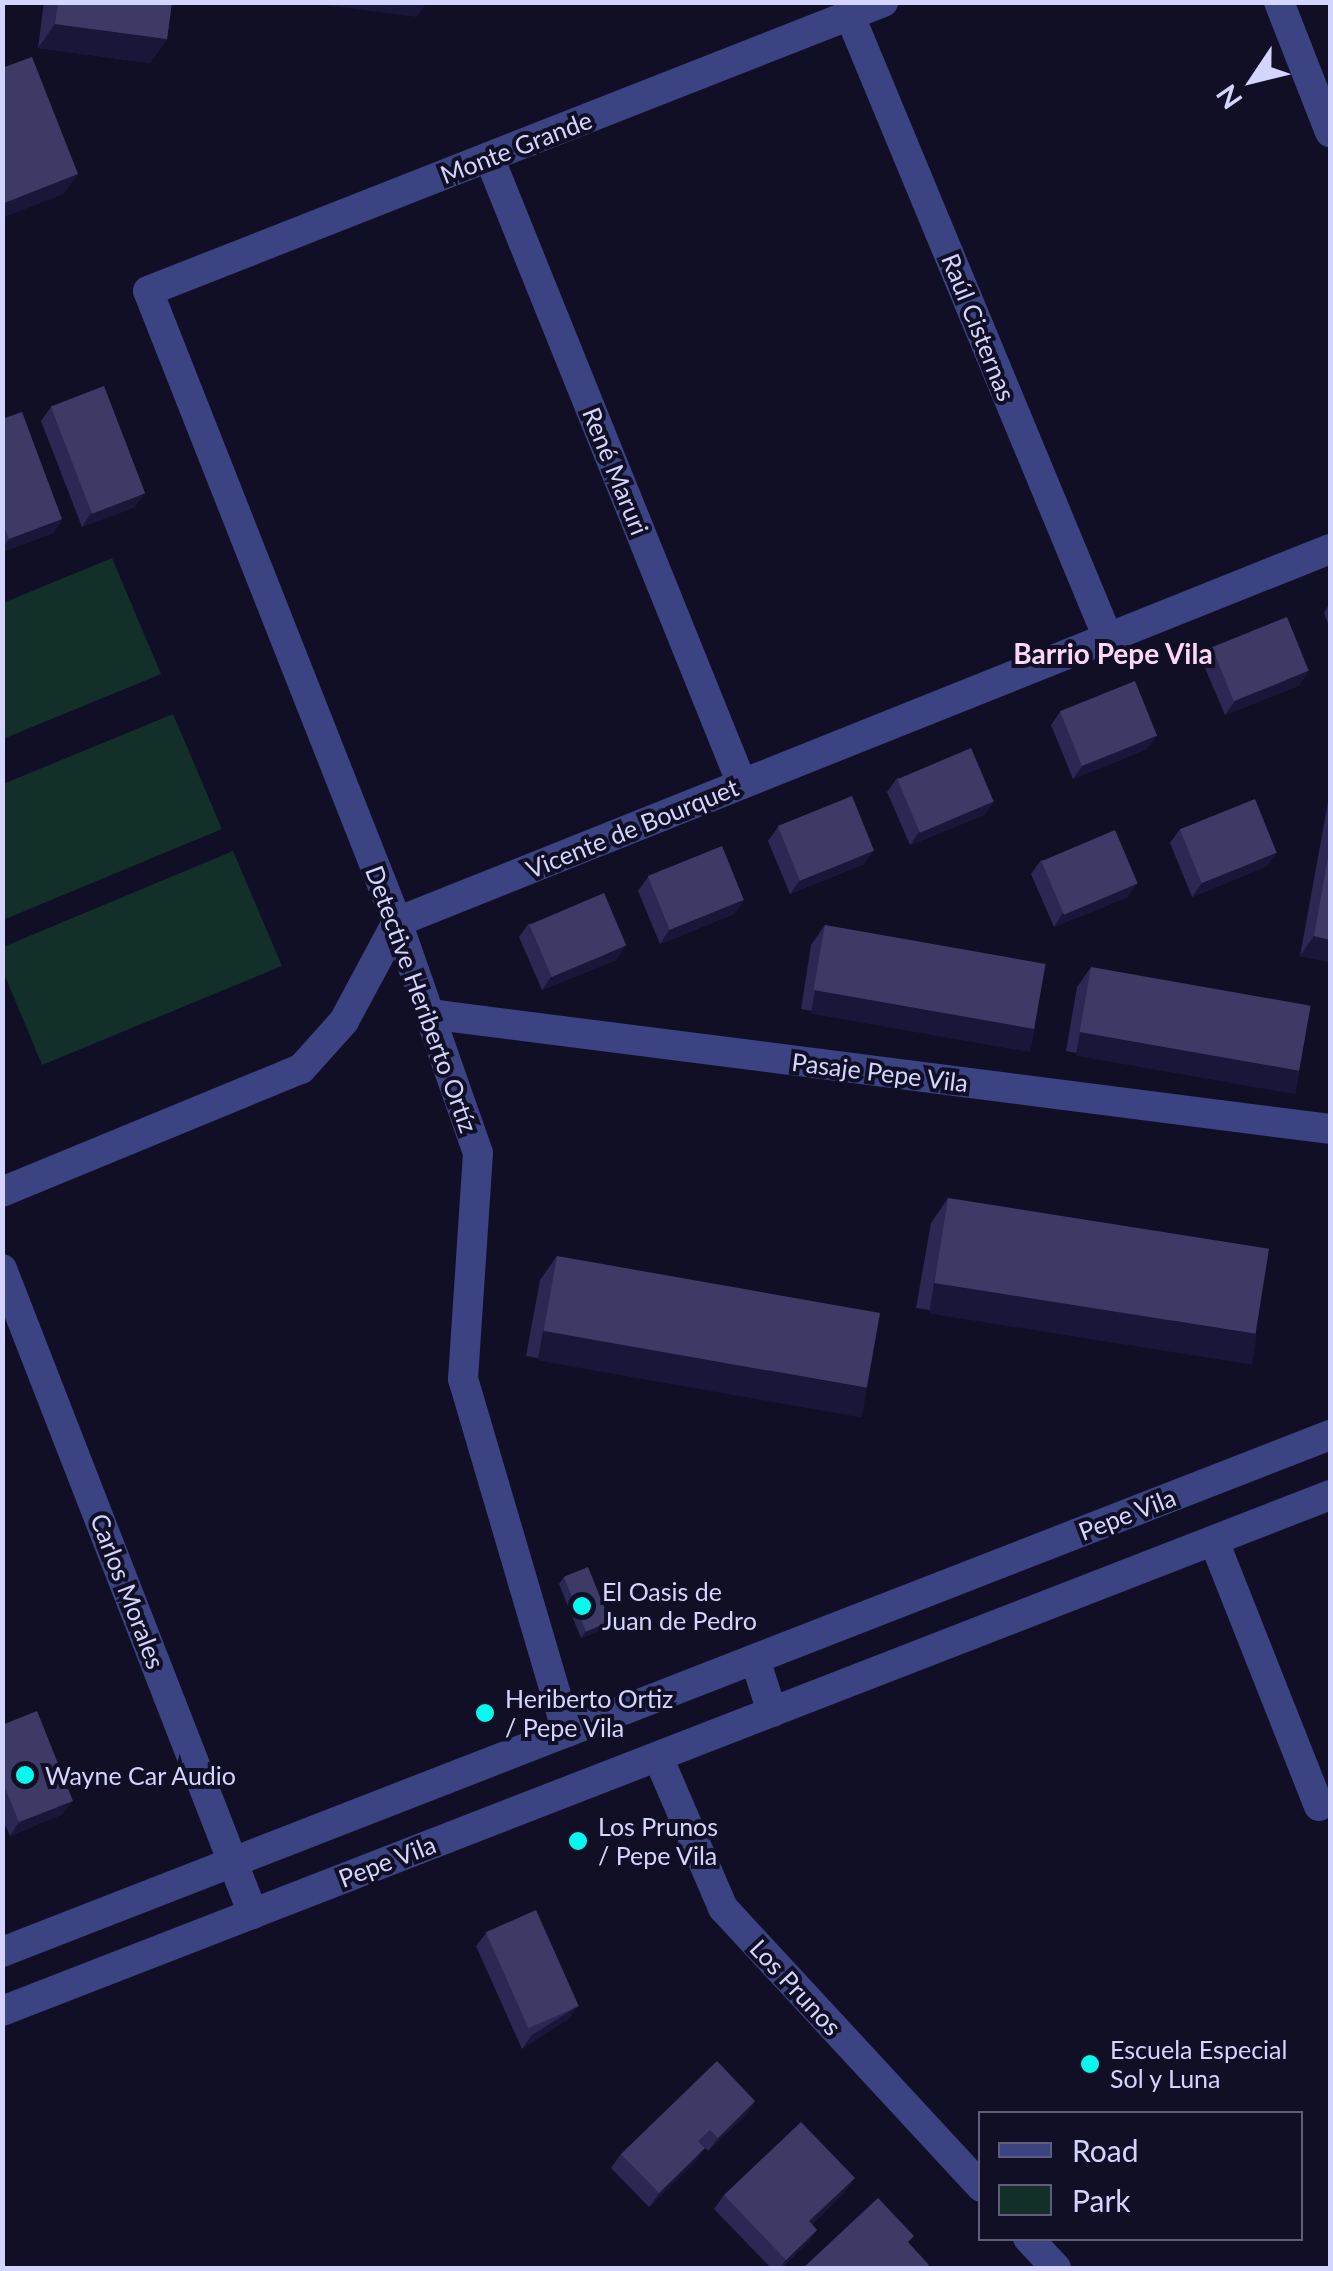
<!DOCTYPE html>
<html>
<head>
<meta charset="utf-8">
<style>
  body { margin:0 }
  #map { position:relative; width:1333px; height:2271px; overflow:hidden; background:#100f25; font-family:Lato,sans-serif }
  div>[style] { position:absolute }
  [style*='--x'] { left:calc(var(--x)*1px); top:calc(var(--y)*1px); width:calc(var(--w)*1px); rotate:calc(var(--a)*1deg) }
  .green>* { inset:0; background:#122f2a }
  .minor>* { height:30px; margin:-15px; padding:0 15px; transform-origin:15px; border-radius:15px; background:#3b4383 }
  .wall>* { inset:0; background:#2b2853 }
  .shaded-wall>* { inset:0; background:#181639; transform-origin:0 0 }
  .building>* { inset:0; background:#3d3b65; transform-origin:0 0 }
  .dots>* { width:28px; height:28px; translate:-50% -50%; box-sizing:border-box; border:5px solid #100f25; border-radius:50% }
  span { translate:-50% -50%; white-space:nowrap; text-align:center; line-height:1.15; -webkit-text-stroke:8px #100f25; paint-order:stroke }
  .street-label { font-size:25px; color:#d4d5fe }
  .poi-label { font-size:25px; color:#d4d5fe }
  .left { translate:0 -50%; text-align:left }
  .neighbourhood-label { font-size:28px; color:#fed6f6; font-weight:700 }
  .frame { position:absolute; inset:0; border:5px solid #d4d5fe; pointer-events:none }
  .legend { position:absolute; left:978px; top:2111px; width:325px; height:130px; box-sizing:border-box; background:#100f25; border:2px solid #5e5e7c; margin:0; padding:12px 18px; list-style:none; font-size:30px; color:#d4d5fe }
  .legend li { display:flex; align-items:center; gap:20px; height:50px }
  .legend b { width:50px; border:2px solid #5e5e7c }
  .north { position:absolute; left:1203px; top:30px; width:100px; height:100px; -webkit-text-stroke:8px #100f25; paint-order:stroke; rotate:235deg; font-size:28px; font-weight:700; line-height:40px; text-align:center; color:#d4d5fe }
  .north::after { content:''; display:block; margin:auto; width:35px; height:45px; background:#d4d5fe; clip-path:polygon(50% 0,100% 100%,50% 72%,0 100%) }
</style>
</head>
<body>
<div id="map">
  <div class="green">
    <i style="clip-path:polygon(112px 558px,161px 674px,3px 739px,3px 603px)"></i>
    <i style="clip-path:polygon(173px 714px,222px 829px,3px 920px,3px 784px)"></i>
    <i style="clip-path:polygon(233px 851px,282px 966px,42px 1065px,3px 971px,3px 947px)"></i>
  </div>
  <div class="minor">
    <i style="--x:1279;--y:2;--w:140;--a:68.6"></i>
    <i style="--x:850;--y:16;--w:673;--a:67.47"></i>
    <i style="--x:489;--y:157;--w:676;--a:68.03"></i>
    <i style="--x:429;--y:1014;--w:908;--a:7.27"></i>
    <i style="--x:2;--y:1192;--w:323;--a:-22.4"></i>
    <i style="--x:301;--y:1069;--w:64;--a:-48.1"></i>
    <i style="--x:344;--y:1021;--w:112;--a:-61.8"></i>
    <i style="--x:397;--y:922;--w:1005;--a:-21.79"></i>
    <i style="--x:2;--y:1269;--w:692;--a:68.74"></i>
    <i style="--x:1214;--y:1541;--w:285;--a:68.4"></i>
    <i style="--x:755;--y:1659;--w:56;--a:72.2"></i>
    <i style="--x:567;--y:1732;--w:368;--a:-106.4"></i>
    <i style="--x:463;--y:1379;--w:226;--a:-86.2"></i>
    <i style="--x:478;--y:1153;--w:245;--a:-109.3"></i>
    <i style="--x:397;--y:922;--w:678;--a:-111.53"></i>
    <i style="--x:148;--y:291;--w:790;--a:-21.46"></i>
    <i style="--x:658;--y:1757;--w:164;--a:66.7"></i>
    <i style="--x:723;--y:1908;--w:380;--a:47.2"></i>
    <i style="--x:2;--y:1952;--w:1425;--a:-21.27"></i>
    <i style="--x:2;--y:2011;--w:1425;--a:-21.23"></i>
    <i style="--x:1028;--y:2238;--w:41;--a:47"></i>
  </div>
  <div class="wall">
    <i style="clip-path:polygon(44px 2px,172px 2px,167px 39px,150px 63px,38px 48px)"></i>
    <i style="clip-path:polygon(51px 407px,135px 507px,82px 527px,41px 421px)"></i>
    <i style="clip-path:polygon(2px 419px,62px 519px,53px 533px,2px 552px)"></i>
    <i style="clip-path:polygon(1330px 603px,1330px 629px,1324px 613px)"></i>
    <i style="clip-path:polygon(1212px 648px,1300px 685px,1225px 715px,1202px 661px)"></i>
    <i style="clip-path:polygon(1060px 712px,1147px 749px,1073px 779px,1051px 725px)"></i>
    <i style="clip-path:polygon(897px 778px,994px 801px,984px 815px,910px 845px,887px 792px)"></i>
    <i style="clip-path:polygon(1330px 791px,1330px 962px,1300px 956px)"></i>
    <i style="clip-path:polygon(778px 827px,864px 864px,790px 894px,768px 841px)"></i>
    <i style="clip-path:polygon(1180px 829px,1267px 866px,1192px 897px,1170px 843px)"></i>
    <i style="clip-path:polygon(1041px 860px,1128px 897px,1054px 927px,1031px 874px)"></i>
    <i style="clip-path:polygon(648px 877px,744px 900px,734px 914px,660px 944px,638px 891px)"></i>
    <i style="clip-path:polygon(529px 923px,616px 960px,542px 990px,519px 937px)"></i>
    <i style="clip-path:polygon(825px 925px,1035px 1028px,1021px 1048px,801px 1009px,811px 945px)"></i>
    <i style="clip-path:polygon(1091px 967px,1286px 1090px,1066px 1051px,1077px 987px)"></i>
    <i style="clip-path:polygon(948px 1198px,1240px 1358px,916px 1308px,931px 1223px)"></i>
    <i style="clip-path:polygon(557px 1256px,849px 1414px,526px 1356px,540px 1280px)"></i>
    <i style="clip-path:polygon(564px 1577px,610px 1622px,605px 1629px,581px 1638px,559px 1584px)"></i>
    <i style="clip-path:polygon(2px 1725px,63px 1814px,10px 1836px,2px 1818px)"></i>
    <i style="clip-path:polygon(486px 1933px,578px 2006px,568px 2019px,522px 2049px,476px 1946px)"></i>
    <i style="clip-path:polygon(755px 2101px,746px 2115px,708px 2151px,700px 2143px,695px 2162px,649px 2207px,611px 2168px,621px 2154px)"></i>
    <i style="clip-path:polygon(845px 2192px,812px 2224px,817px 2230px,807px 2243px,781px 2268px,771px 2268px,714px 2209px,724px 2195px)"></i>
  </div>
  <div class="shaded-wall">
    <i style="clip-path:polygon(301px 2px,427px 2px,417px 17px)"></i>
    <i style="clip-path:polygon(55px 24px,167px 39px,150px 63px,38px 48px)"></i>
    <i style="clip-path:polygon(78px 174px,64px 194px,2px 218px,2px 204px)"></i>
    <i style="clip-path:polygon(145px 493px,135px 507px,82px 527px,91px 513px)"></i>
    <i style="clip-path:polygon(62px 519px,53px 533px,2px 552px,2px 548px,9px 539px)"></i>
    <i style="clip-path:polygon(1309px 671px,1300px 685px,1225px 715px,1235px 701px)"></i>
    <i style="clip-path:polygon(1157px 736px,1147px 749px,1073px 779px,1083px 765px)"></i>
    <i style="clip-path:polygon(994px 801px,984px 815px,910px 845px,919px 832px)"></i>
    <i style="clip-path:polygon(874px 851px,864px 864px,790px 894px,800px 880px)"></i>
    <i style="clip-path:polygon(1277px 853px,1267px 866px,1192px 897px,1202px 883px)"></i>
    <i style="clip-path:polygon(1138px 883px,1128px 897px,1054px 927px,1063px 913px)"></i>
    <i style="clip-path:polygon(744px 900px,734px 914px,660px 944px,669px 930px)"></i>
    <i style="clip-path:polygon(1314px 936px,1330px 940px,1330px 962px,1300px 956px)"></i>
    <i style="clip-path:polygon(626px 946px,616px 960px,542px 990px,551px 977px)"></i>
    <i style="left:815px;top:990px;width:223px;height:24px;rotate:10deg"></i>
    <i style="left:1080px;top:1032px;width:223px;height:24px;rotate:10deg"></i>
    <i style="left:934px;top:1283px;width:327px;height:31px;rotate:9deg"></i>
    <i style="left:543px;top:1331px;width:329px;height:30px;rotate:10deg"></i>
    <i style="clip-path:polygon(610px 1622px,605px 1629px,581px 1638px,586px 1631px)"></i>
    <i style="clip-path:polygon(73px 1801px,63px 1814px,10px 1836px,19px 1822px)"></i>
    <i style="clip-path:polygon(578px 2006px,568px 2019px,522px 2049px,532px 2035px)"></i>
    <i style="clip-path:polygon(755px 2101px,746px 2115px,708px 2151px,718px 2138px)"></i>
    <i style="clip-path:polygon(705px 2148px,695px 2162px,649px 2207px,659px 2193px)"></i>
    <i style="clip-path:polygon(855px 2178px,845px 2192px,800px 2235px,809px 2221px)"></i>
    <i style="clip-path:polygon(817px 2230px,807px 2243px,780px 2268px,786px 2260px)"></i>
  </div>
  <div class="building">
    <i style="clip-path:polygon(58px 2px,172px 2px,167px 39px,55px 24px)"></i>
    <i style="clip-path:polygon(32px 57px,78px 174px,2px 204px,2px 68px)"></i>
    <i style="left:104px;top:386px;width:115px;height:57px;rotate:69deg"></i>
    <i style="clip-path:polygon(22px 412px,62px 519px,9px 539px,2px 522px,2px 419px)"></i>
    <i style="left:1287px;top:617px;width:58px;height:81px;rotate:68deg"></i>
    <i style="left:1135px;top:681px;width:59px;height:81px;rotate:68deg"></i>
    <i style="left:971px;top:748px;width:58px;height:80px;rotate:67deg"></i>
    <i style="left:852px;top:796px;width:59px;height:80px;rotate:68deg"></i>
    <i style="left:1255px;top:799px;width:58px;height:81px;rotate:68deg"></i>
    <i style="left:1115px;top:830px;width:58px;height:80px;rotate:67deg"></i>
    <i style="left:722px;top:846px;width:58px;height:80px;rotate:68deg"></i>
    <i style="clip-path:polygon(1330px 846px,1330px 940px,1314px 936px)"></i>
    <i style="left:604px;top:893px;width:57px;height:81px;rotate:67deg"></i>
    <i style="left:825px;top:925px;width:224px;height:66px;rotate:10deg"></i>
    <i style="left:1091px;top:967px;width:223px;height:66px;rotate:10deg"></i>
    <i style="left:948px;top:1198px;width:325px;height:86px;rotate:9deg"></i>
    <i style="left:557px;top:1256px;width:328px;height:76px;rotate:10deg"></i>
    <i style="left:588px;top:1567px;width:59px;height:26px;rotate:68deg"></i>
    <i style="clip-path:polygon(37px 1711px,73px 1801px,19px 1822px,2px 1780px,2px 1725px)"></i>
    <i style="left:536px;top:1910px;width:105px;height:55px;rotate:66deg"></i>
    <i style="clip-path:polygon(717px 2061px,755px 2101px,718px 2138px,710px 2130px,698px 2141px,705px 2148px,659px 2193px,621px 2154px)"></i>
    <i style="clip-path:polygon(801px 2122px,855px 2178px,809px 2221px,817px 2230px,786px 2260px,724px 2195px)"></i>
    <i style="clip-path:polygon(878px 2198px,914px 2236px,908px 2242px,929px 2265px,924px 2268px,803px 2268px)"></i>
  </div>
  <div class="dots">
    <i style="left:582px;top:1606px;background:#03fbee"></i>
    <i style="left:485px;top:1713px;background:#03fbee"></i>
    <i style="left:25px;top:1775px;background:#03fbee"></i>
    <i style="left:578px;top:1841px;background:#03fbee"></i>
    <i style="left:1090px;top:2064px;background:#03fbee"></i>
  </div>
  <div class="street-label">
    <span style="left:516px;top:147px;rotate:-21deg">Monte Grande</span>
    <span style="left:979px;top:327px;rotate:68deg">Raúl Cisternas</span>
    <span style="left:616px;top:471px;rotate:68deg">René Maruri</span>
    <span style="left:632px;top:828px;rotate:-22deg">Vicente de Bourquet</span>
    <span style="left:422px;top:999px;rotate:70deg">Detective Heriberto Ortíz</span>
    <span style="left:880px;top:1072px;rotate:7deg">Pasaje Pepe Vila</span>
    <span style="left:1127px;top:1514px;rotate:-21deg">Pepe Vila</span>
    <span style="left:128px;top:1591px;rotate:69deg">Carlos Morales</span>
    <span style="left:387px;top:1861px;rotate:-21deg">Pepe Vila</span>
    <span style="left:796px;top:1987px;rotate:47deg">Los Prunos</span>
  </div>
  <div class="poi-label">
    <span class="left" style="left:602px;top:1606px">El Oasis de<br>Juan de Pedro</span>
    <span class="left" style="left:505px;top:1713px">Heriberto Ortiz<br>/ Pepe Vila</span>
    <span class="left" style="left:45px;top:1775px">Wayne Car Audio</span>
    <span class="left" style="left:598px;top:1841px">Los Prunos<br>/ Pepe Vila</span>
    <span class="left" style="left:1110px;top:2064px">Escuela Especial<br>Sol y Luna</span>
  </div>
  <div class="neighbourhood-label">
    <span style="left:1113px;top:653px">Barrio Pepe Vila</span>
  </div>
  <div class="frame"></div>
  <ul class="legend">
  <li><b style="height:12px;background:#3b4383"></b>Road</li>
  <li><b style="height:28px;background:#122f2a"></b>Park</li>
  </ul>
  <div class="north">N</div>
</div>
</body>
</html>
